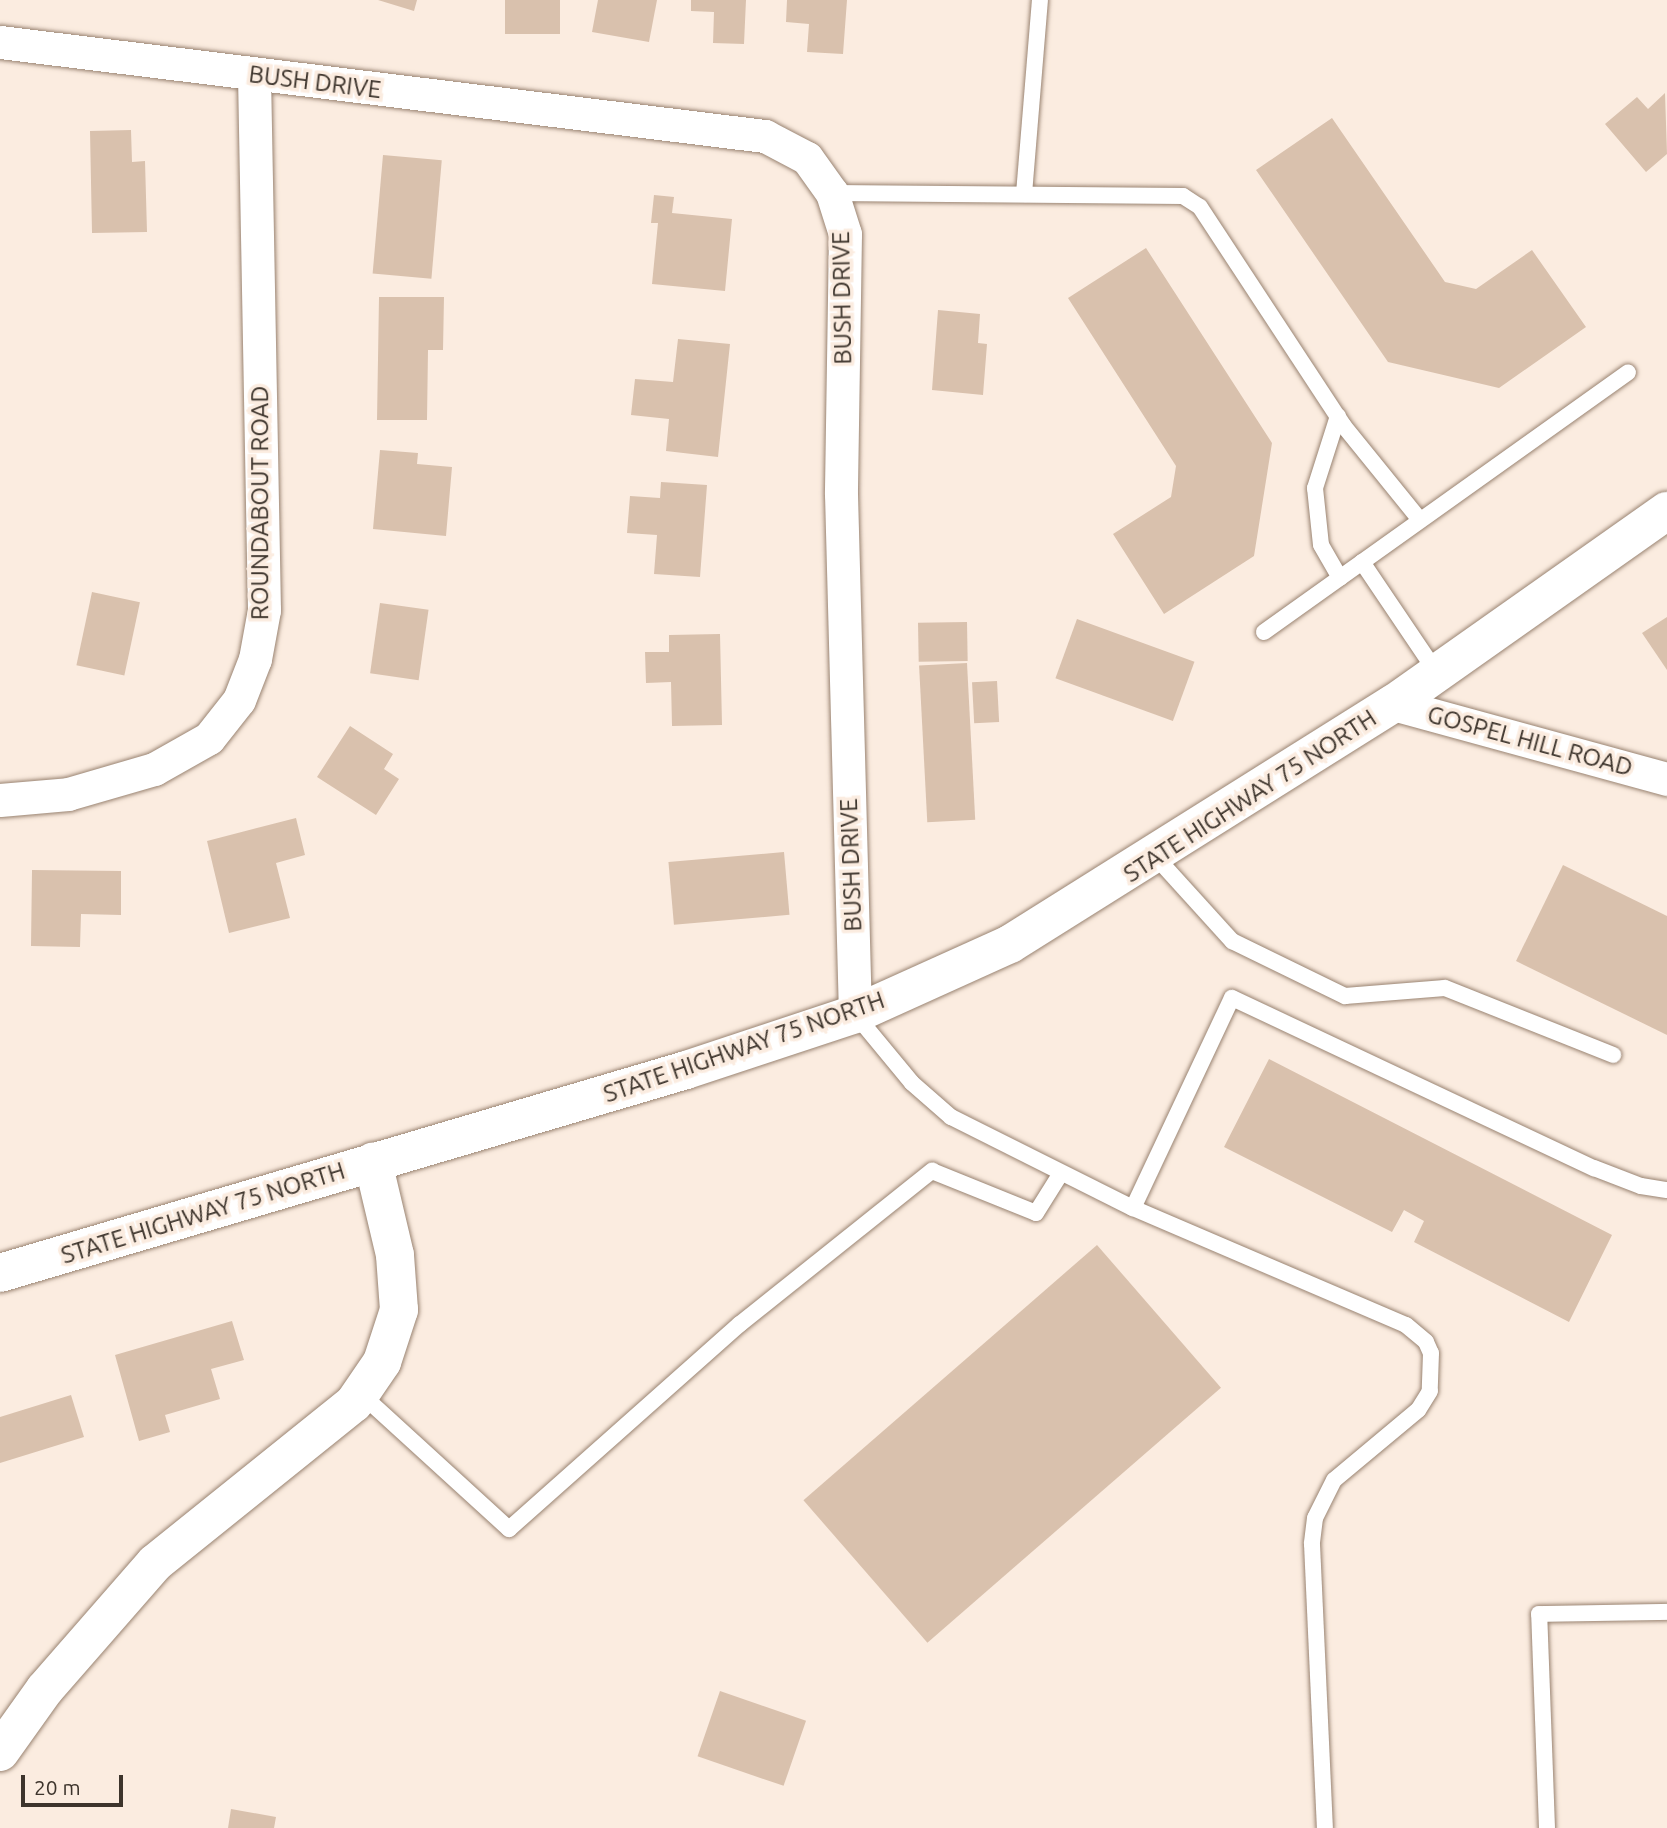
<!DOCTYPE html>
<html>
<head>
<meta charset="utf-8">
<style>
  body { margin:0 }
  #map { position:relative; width:1667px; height:1828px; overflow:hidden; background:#fbece0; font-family:Ubuntu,sans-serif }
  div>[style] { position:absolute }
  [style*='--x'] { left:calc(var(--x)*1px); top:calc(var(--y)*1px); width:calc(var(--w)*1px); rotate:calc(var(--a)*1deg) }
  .building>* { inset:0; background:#d9c1ad; transform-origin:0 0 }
  .roads { filter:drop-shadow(0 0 2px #998371) drop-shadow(0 0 2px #998371) }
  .lane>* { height:16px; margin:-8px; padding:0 8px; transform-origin:8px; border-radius:8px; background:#fff }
  .street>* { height:33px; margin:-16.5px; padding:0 16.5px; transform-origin:16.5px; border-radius:16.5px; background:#fff }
  .secondary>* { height:38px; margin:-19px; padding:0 19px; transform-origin:19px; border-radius:19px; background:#fff }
  .primary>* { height:38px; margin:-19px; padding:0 19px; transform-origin:19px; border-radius:19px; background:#fff }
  span { translate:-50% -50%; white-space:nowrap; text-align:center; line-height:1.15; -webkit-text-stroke:7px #fbece0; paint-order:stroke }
  .street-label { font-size:24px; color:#3d342c }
  .scale { position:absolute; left:21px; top:1775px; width:102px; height:32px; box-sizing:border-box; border:4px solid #3d342c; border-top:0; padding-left:9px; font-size:21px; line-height:24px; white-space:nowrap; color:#3d342c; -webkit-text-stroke:5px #fbece0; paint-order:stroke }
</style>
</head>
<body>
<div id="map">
  <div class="building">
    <i style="clip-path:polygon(378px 0,417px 0,414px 11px)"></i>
    <i style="left:505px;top:0;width:55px;height:34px"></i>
    <i style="clip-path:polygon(598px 0,657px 0,649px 42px,592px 32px)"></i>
    <i style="clip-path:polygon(691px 0,746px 0,744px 44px,713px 43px,714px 12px,691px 11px)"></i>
    <i style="clip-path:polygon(787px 0,847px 0,843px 54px,807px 52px,809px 24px,786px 22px)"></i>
    <i style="clip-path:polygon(1665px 93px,1667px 154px,1646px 172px,1605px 124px,1637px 97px,1648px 109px)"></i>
    <i style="clip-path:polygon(1332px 118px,1445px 282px,1476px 289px,1532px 250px,1586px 327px,1499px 388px,1388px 362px,1256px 170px)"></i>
    <i style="clip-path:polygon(131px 130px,132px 162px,145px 161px,147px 232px,92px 233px,90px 131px)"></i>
    <i style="left:383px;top:155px;width:59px;height:119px;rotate:5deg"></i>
    <i style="clip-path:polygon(654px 195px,674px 197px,672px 213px,732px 219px,725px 291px,652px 284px,658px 223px,651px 223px)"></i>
    <i style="clip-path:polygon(1146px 248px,1272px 443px,1254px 556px,1164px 614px,1113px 534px,1171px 497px,1176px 466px,1068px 298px)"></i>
    <i style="clip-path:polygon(379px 297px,444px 297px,443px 350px,428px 350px,427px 420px,377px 420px)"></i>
    <i style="clip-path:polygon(938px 310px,980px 314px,978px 343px,987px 344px,983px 395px,932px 390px)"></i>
    <i style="clip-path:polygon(678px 339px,730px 344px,718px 457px,666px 451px,669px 419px,631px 415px,635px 379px,673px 382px)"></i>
    <i style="clip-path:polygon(380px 450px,418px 453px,417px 464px,452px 467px,446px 536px,373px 529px)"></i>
    <i style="clip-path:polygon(661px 482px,707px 485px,700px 577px,654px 574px,657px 535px,627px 533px,630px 496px,660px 498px)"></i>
    <i style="left:92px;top:592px;width:49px;height:75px;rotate:12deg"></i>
    <i style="left:380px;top:603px;width:49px;height:71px;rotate:8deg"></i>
    <i style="clip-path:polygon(1667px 617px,1667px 670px,1642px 633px)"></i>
    <i style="left:1077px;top:619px;width:125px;height:63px;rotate:20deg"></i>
    <i style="left:967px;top:622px;width:39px;height:49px;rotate:89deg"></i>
    <i style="clip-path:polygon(720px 634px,722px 725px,672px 726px,671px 682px,646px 683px,645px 652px,669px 652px,669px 635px)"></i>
    <i style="left:967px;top:663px;width:157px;height:48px;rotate:87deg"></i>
    <i style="left:997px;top:681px;width:41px;height:25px;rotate:87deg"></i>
    <i style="clip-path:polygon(350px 726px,393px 754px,384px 769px,399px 779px,376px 815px,317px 777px)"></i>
    <i style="clip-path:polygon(296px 818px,305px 855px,276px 863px,290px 918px,229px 933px,207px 841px)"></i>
    <i style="left:784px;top:852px;width:63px;height:116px;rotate:85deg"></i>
    <i style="clip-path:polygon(1563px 865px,1667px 916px,1667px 1035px,1516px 961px)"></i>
    <i style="clip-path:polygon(32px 870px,121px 871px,121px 915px,81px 914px,80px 947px,31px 946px)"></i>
    <i style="clip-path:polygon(1269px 1059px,1612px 1235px,1569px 1322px,1414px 1242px,1424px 1221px,1404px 1210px,1392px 1232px,1224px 1147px)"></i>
    <i style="left:1097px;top:1245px;width:189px;height:389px;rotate:49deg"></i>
    <i style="clip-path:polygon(232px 1321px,244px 1360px,211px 1369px,220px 1399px,165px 1415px,170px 1432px,139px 1441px,115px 1355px)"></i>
    <i style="clip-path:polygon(71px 1395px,84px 1437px,0 1463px,0 1417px)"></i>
    <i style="left:720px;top:1691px;width:91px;height:69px;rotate:19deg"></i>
    <i style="clip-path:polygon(231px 1809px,276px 1817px,274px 1828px,228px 1828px)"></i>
  </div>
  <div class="roads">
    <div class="lane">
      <i style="--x:832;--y:193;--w:351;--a:0.5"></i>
      <i style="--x:1183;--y:196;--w:20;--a:33"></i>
      <i style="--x:1200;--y:207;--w:261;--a:56.7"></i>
      <i style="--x:1343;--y:425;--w:122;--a:51"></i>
      <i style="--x:1024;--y:194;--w:195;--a:-85.3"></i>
      <i style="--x:1338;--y:416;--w:76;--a:107.7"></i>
      <i style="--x:1315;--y:488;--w:57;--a:84"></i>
      <i style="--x:1321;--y:545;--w:38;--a:60"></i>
      <i style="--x:1362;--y:562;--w:134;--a:56"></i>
      <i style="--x:1264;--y:632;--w:447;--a:-35.5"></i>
      <i style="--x:1155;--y:856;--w:115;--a:47.8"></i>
      <i style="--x:1232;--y:941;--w:126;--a:26"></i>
      <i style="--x:1345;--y:996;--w:100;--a:-4.6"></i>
      <i style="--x:1445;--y:988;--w:181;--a:21.7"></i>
      <i style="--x:855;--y:1014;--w:89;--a:50.4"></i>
      <i style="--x:912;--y:1083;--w:52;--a:41.1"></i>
      <i style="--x:951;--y:1117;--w:203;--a:26.6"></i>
      <i style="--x:1133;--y:1208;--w:232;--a:-64.8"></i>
      <i style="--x:1232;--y:998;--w:400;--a:25.2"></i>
      <i style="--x:1594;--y:1168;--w:50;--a:21"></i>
      <i style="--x:1641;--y:1186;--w:26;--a:9"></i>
      <i style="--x:1133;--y:1208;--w:297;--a:23.2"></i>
      <i style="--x:1406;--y:1325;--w:26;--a:40"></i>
      <i style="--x:1426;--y:1342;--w:12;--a:66"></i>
      <i style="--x:1431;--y:1353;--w:38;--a:92"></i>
      <i style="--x:1430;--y:1391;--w:22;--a:122"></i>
      <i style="--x:1418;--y:1410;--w:109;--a:140.2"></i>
      <i style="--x:1334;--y:1480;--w:42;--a:116.6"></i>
      <i style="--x:1315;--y:1518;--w:26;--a:97"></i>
      <i style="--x:1312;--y:1544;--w:284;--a:87.4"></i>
      <i style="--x:360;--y:1393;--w:202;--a:42.4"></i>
      <i style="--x:509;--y:1529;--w:309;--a:-41.6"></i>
      <i style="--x:740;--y:1324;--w:246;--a:-38.6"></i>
      <i style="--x:932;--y:1171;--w:112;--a:22"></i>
      <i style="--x:1036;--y:1213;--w:47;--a:-58"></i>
      <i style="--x:1547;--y:1828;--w:214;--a:-92.1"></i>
      <i style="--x:1539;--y:1614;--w:128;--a:-0.9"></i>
    </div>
    <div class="street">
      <i style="--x:0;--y:42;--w:771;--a:7.01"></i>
      <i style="--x:765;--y:136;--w:47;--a:27.6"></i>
      <i style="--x:807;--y:158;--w:43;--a:54.5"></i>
      <i style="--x:832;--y:193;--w:43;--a:72.4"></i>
      <i style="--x:845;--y:234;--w:260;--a:90.9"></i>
      <i style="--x:841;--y:494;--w:520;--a:88.46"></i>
      <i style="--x:1393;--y:704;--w:284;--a:15.3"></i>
      <i style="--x:0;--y:800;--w:68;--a:-5"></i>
      <i style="--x:68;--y:794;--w:90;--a:-16.2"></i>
      <i style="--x:154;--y:769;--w:63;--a:-29.4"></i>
      <i style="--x:209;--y:738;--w:48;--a:-51.7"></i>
      <i style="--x:239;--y:700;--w:44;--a:-68.7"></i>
      <i style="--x:255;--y:659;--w:50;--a:-79.6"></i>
      <i style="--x:264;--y:610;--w:536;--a:-91.07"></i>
    </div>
    <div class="secondary">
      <i style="--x:0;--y:1752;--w:77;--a:-54.5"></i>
      <i style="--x:45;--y:1689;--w:167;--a:-48.9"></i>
      <i style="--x:155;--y:1563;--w:255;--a:-38.8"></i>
      <i style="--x:354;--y:1403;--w:50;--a:-55.7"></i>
      <i style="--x:382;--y:1362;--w:55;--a:-71.9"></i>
      <i style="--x:399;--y:1310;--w:55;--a:-94.2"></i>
      <i style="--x:395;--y:1255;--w:96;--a:-103.3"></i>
    </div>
    <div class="primary">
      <i style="--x:0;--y:1273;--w:715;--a:-16.48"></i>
      <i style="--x:686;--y:1070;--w:178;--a:-18.3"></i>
      <i style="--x:855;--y:1014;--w:170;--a:-24.3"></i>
      <i style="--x:1010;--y:944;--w:452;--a:-32.1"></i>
      <i style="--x:1393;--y:704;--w:335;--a:-35.2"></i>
    </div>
  </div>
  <div class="street-label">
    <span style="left:315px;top:82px;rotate:7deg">BUSH DRIVE</span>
    <span style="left:842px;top:298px;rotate:-91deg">BUSH DRIVE</span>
    <span style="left:260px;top:503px;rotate:-90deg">ROUNDABOUT ROAD</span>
    <span style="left:1530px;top:741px;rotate:15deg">GOSPEL HILL ROAD</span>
    <span style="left:1250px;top:796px;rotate:-33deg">STATE HIGHWAY 75 NORTH</span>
    <span style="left:851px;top:865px;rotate:-92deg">BUSH DRIVE</span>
    <span style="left:744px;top:1047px;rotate:-19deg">STATE HIGHWAY 75 NORTH</span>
    <span style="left:203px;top:1213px;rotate:-17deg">STATE HIGHWAY 75 NORTH</span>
  </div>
  <div class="scale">20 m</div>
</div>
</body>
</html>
